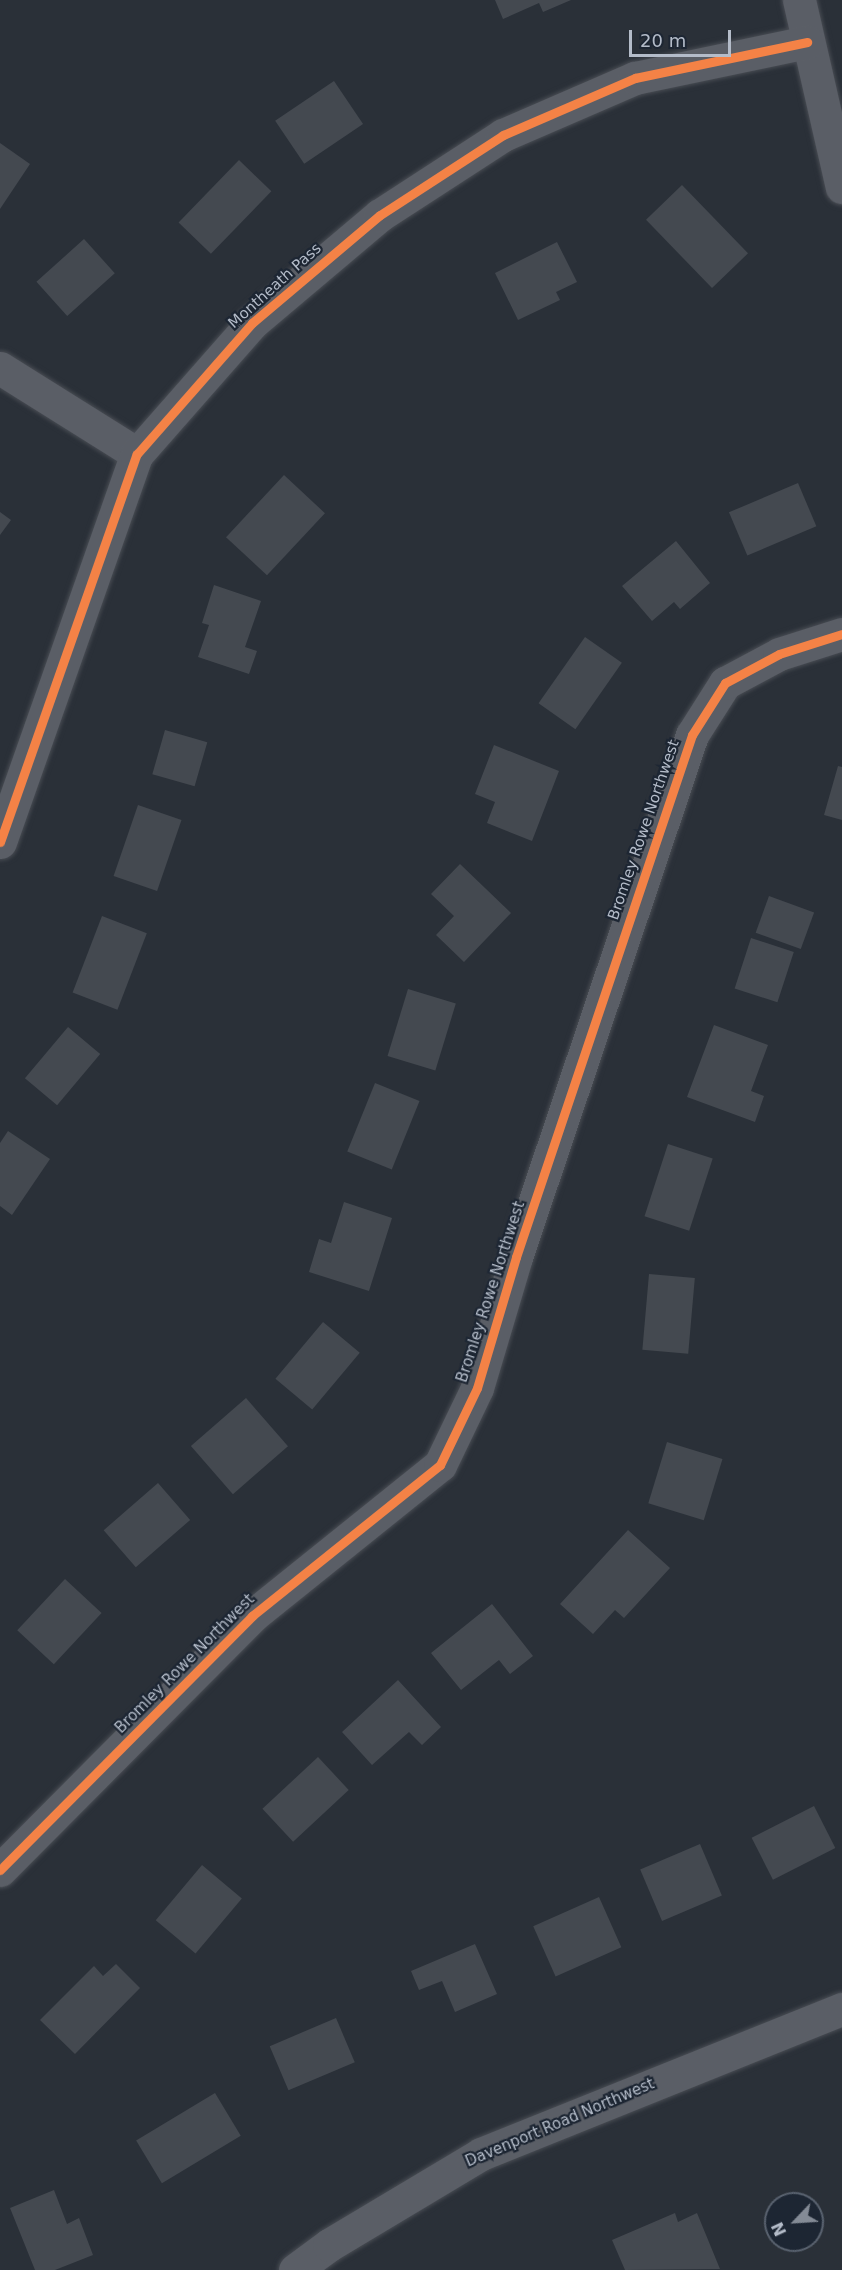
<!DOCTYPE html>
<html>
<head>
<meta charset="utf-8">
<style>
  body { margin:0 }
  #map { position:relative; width:842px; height:2270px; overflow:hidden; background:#2a3038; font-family:"DejaVu Sans",sans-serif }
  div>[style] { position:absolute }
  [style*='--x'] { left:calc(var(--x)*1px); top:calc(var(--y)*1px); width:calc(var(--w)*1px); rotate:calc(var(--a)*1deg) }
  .building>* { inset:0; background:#444950; transform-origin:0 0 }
  .roads { filter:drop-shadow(0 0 2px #484c53) drop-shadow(0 0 2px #484c53) }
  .minor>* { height:33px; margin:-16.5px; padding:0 16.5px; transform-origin:16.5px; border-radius:16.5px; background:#5a5e66 }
  .tertiary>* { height:33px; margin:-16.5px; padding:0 16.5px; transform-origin:16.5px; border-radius:16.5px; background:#5a5e66 }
  .cycleway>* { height:9px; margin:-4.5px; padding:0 4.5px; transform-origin:4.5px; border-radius:4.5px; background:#f48246 }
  span { translate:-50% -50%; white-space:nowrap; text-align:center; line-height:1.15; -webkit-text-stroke:4.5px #1d2633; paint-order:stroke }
  .street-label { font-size:15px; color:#b4bcc9 }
  .north { position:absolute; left:764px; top:2192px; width:60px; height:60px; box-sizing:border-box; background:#1d2633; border:2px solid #59626f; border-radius:50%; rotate:245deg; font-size:16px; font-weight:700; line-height:24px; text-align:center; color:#b4bcc9 }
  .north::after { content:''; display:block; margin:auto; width:21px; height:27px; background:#848b96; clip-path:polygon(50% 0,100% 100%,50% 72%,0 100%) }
  .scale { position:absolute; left:629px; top:30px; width:102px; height:27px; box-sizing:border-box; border:3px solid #b4bcc9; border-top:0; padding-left:8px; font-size:18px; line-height:21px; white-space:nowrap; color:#b4bcc9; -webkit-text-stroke:4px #1d2633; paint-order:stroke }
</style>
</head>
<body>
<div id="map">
  <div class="building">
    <i style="clip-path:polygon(495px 0,571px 0,543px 12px,539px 3px,503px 19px)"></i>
    <i style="left:334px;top:81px;width:52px;height:71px;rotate:56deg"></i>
    <i style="clip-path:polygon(0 143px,30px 164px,0 209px)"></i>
    <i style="left:239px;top:160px;width:45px;height:87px;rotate:44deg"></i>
    <i style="left:682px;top:185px;width:95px;height:50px;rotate:46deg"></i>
    <i style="left:84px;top:239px;width:46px;height:64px;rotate:48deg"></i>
    <i style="clip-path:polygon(557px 242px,577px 282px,556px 292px,560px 300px,518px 320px,495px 273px)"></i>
    <i style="left:284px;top:475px;width:56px;height:85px;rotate:43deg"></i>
    <i style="left:798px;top:483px;width:47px;height:75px;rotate:67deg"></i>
    <i style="clip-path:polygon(0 512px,11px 520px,0 535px)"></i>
    <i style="clip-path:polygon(676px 541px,710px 583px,680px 609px,674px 602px,652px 621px,622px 586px)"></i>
    <i style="clip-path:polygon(214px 585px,261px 601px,245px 647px,257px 651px,249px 674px,198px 657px,209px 625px,202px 623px)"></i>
    <i style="left:585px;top:637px;width:45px;height:81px;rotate:35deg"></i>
    <i style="left:165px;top:730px;width:44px;height:46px;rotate:16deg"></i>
    <i style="clip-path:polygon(494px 745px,559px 771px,532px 841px,487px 823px,495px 802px,475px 794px)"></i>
    <i style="clip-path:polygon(838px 766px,842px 767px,842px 820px,824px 815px)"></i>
    <i style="left:138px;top:805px;width:46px;height:75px;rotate:19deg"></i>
    <i style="clip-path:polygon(460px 864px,511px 913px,464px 962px,436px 935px,454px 916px,431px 894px)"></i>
    <i style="left:769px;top:896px;width:48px;height:39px;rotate:20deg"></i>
    <i style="left:102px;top:916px;width:48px;height:82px;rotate:21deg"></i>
    <i style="left:751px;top:938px;width:45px;height:53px;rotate:18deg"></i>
    <i style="left:408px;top:989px;width:50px;height:70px;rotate:17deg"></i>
    <i style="clip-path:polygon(714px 1025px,768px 1045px,751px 1091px,764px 1096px,755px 1122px,687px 1097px)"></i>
    <i style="left:68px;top:1027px;width:42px;height:67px;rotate:40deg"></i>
    <i style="left:375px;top:1083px;width:48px;height:74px;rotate:22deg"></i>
    <i style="clip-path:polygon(8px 1131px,50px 1159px,12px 1215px,0 1206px,0 1143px)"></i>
    <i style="left:668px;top:1144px;width:47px;height:76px;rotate:18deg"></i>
    <i style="clip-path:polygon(344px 1202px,392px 1218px,369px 1291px,309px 1272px,319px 1239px,331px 1243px)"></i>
    <i style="left:649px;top:1274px;width:46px;height:76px;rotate:5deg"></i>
    <i style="left:323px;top:1322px;width:48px;height:74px;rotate:40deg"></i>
    <i style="left:246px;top:1398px;width:64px;height:73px;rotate:49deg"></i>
    <i style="left:667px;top:1442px;width:58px;height:64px;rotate:17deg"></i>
    <i style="left:158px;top:1483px;width:49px;height:72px;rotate:49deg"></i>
    <i style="clip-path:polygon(628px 1530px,670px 1568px,624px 1618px,615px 1610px,593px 1634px,560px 1604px)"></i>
    <i style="left:65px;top:1579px;width:50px;height:70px;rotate:43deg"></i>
    <i style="clip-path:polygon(492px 1604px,533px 1656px,510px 1674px,499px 1660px,461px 1690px,431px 1653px)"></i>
    <i style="clip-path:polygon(398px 1680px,441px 1727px,422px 1745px,409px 1732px,372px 1765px,342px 1732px)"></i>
    <i style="left:318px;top:1757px;width:45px;height:76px;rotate:47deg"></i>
    <i style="left:814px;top:1806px;width:47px;height:70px;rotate:63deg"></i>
    <i style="left:700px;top:1844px;width:56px;height:65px;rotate:67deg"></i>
    <i style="left:202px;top:1865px;width:52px;height:72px;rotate:40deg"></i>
    <i style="left:599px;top:1897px;width:55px;height:72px;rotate:66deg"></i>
    <i style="clip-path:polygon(475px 1944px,497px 1994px,455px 2012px,442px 1981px,419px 1990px,411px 1971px)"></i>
    <i style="clip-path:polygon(116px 1964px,140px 1988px,75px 2054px,40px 2020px,94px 1966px,103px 1976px)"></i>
    <i style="left:336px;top:2018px;width:48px;height:72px;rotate:67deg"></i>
    <i style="left:215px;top:2093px;width:50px;height:92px;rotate:59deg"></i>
    <i style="clip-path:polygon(54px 2190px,67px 2224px,79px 2218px,93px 2255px,55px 2270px,35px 2270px,10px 2208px)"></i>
    <i style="clip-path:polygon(675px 2213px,678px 2222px,697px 2213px,720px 2269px,625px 2270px,612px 2240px)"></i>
  </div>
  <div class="roads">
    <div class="minor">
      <i style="--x:799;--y:0;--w:192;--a:77.1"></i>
      <i style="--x:0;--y:368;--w:162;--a:32.1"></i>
      <i style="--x:0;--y:842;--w:411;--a:-70.6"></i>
      <i style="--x:137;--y:454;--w:174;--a:-48.7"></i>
      <i style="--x:252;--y:323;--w:167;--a:-40.2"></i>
      <i style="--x:380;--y:215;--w:147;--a:-33"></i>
      <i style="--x:503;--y:135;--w:144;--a:-23.4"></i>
      <i style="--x:635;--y:78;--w:176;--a:-11.8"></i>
      <i style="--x:0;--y:1870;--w:358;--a:-45.2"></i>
      <i style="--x:252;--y:1616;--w:241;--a:-38.8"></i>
      <i style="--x:440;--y:1465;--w:85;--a:-64.3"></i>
      <i style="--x:477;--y:1388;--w:137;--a:-73.4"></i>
      <i style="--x:516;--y:1257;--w:551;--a:-71.37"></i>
      <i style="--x:692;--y:735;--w:62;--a:-57.6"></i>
      <i style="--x:725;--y:683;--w:61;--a:-28.2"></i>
      <i style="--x:779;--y:654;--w:66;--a:-17.6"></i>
    </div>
    <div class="tertiary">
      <i style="--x:295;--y:2270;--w:42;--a:-36.3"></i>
      <i style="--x:329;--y:2245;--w:177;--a:-30.9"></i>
      <i style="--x:481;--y:2154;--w:389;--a:-21.9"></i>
    </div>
  </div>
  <div class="cycleway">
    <i style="--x:0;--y:842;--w:411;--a:-70.6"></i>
    <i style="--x:137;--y:454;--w:174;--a:-48.7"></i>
    <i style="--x:252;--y:323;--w:167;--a:-40.2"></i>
    <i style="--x:380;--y:215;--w:147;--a:-33"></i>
    <i style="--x:503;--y:135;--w:144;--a:-23.4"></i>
    <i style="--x:635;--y:78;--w:176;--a:-11.8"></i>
    <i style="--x:0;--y:1870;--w:358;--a:-45.2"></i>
    <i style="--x:252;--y:1616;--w:241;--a:-38.8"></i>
    <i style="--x:440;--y:1465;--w:85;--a:-64.3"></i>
    <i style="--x:477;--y:1388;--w:137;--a:-73.4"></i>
    <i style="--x:516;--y:1257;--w:551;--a:-71.37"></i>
    <i style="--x:692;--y:735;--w:62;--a:-57.6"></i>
    <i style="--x:725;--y:683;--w:61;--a:-28.2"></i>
    <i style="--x:779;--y:654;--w:66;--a:-17.6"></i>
  </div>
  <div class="street-label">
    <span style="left:275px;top:286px;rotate:-42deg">Montheath Pass</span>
    <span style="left:644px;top:830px;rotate:-71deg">Bromley Rowe Northwest</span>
    <span style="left:491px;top:1292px;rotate:-72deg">Bromley Rowe Northwest</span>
    <span style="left:185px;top:1664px;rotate:-45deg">Bromley Rowe Northwest</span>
    <span style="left:560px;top:2123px;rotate:-23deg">Davenport Road Northwest</span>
  </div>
  <div class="north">N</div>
  <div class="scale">20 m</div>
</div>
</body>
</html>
